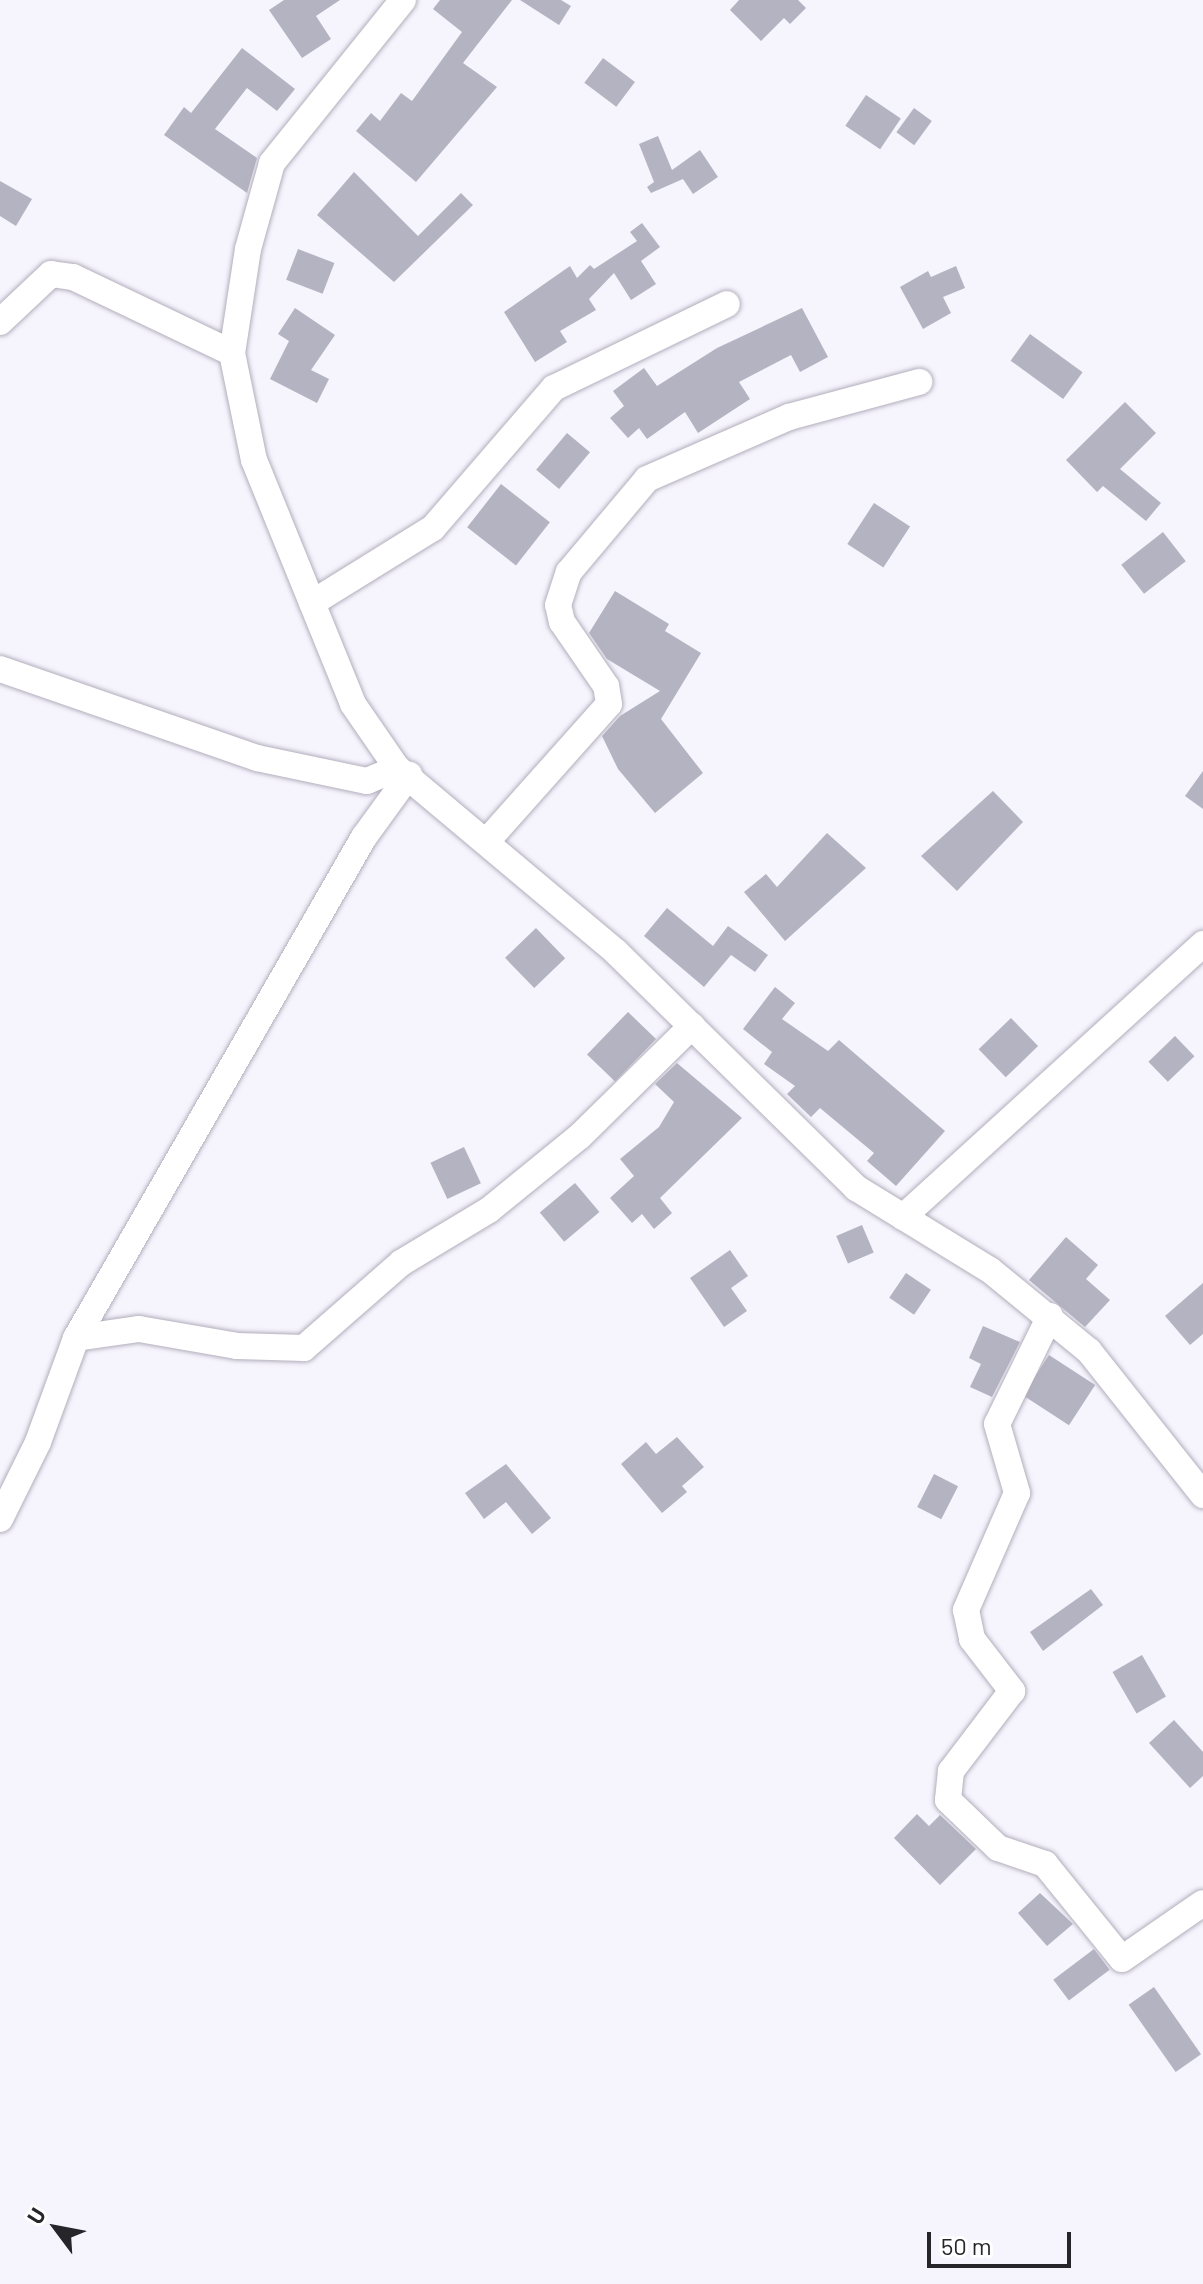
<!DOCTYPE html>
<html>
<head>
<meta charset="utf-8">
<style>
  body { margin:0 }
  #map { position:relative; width:1203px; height:2284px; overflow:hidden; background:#f6f4fd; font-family:Barlow,sans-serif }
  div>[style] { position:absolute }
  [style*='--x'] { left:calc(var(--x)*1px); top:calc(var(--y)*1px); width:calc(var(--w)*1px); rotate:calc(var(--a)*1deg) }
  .building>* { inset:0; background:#b4b3c1; transform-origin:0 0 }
  .roads { filter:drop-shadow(0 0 2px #b2aebc) drop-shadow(0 0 2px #b2aebc) }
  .minor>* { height:26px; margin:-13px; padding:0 13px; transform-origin:13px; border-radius:13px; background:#fff }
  span { translate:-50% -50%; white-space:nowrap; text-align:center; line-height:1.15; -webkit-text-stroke:8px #fff; paint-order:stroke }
  .north { position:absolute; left:16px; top:2188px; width:80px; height:80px; -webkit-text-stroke:6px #fff; paint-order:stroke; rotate:302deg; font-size:22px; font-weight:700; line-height:32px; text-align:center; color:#26252a }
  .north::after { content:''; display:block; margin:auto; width:28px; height:36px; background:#26252a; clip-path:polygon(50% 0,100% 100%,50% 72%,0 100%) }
  .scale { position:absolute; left:927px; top:2232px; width:144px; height:36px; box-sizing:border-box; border:4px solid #26252a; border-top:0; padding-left:10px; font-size:24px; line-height:28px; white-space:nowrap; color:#26252a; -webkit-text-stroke:6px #fff; paint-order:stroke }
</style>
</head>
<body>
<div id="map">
  <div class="building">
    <i style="clip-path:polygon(284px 0,340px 0,316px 16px,331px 39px,302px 58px,269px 10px)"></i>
    <i style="clip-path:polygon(440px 0,512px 0,463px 63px,497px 87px,416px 182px,356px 131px,371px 113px,380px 121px,401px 93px,412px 101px,462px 32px,433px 9px)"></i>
    <i style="clip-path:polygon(520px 0,561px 0,571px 6px,559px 25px)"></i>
    <i style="clip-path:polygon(739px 0,798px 0,806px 8px,790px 24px,784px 18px,761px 41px,730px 10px)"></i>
    <i style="clip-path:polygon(242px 48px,295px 89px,277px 111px,247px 88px,215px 129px,257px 158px,247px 193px,164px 135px,184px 107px,191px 113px)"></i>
    <i style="left:603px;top:58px;width:40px;height:31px;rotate:37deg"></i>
    <i style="left:866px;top:95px;width:42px;height:37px;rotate:34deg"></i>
    <i style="left:914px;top:108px;width:22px;height:30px;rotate:36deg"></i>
    <i style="clip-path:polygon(658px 136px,672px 170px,700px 150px,718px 177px,693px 194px,683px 179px,651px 193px,647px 187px,654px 182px,639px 144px)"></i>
    <i style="clip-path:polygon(354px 172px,418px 236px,461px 193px,473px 205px,394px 282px,317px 215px)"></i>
    <i style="clip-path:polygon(0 181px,32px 199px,16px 226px,0 216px)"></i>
    <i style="clip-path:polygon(642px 223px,660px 247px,641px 261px,656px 284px,631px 300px,614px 273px,589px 299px,596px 310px,560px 331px,567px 342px,535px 362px,504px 312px,570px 266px,577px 278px,590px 265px,594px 269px,637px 241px,630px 232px)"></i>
    <i style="left:298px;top:249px;width:39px;height:33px;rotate:21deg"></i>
    <i style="clip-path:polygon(956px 266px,965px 288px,943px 297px,951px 313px,923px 329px,900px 287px,928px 271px,931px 277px)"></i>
    <i style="clip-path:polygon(295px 308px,335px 335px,311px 370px,329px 379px,317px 403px,270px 379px,289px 341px,278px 334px)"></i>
    <i style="clip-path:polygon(802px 308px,828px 357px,800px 372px,791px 355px,739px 382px,750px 399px,698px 433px,685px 412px,647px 439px,639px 428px,628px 438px,610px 418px,624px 406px,613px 391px,644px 368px,657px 386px,717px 348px)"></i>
    <i style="left:1030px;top:334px;width:65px;height:33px;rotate:36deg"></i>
    <i style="clip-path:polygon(1125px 402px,1156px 433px,1120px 469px,1161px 503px,1146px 521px,1103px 486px,1097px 492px,1066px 460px)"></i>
    <i style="left:567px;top:433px;width:30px;height:48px;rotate:40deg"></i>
    <i style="left:501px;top:484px;width:62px;height:55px;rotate:38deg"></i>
    <i style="left:874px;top:503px;width:43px;height:49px;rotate:33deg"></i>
    <i style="left:1163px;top:532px;width:37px;height:53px;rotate:52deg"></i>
    <i style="clip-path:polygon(615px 591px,669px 624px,665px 631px,701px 653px,661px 719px,703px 773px,655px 813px,618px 769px,602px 736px,620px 716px,660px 691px,607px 659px,589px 633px)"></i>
    <i style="clip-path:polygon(1203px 771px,1203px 809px,1185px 796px)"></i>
    <i style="clip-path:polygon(993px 791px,1023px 822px,957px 891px,921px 856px)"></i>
    <i style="clip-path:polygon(827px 833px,866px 868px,785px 941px,744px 892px,766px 874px,777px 887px)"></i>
    <i style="clip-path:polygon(667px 908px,713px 946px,728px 926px,768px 955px,755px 972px,731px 955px,704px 987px,644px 936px)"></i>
    <i style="left:536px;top:928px;width:42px;height:43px;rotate:46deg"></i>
    <i style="clip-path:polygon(775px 987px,795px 1003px,782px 1019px,828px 1051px,839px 1040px,945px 1131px,896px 1186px,867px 1161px,874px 1153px,820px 1108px,811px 1117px,787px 1094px,795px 1086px,764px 1064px,772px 1052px,743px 1029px)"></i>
    <i style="left:628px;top:1012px;width:39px;height:59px;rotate:44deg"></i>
    <i style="left:1011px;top:1018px;width:39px;height:45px;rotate:46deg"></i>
    <i style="left:1175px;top:1036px;width:28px;height:37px;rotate:46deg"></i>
    <i style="clip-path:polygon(677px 1063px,742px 1118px,660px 1198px,672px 1213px,654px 1229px,642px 1214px,632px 1223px,610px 1198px,634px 1176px,620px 1159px,659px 1127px,674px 1102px,655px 1084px)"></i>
    <i style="left:464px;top:1147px;width:40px;height:37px;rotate:65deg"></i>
    <i style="left:575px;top:1183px;width:38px;height:46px;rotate:50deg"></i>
    <i style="left:862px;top:1225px;width:30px;height:28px;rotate:67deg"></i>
    <i style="clip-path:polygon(1066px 1237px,1098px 1265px,1086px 1279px,1110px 1300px,1085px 1327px,1029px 1280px)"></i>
    <i style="clip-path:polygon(730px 1250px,748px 1276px,731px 1288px,747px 1311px,724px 1327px,690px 1278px)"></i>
    <i style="left:906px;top:1273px;width:30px;height:30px;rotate:34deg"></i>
    <i style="clip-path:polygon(1203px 1283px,1203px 1334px,1190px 1345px,1165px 1316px)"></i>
    <i style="clip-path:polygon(983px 1326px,1020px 1342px,992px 1397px,970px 1387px,981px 1364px,969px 1358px)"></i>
    <i style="left:1049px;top:1355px;width:55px;height:48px;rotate:33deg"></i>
    <i style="clip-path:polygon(677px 1437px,704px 1467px,682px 1486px,687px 1492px,662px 1513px,621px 1464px,646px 1442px,656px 1454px)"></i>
    <i style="clip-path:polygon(506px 1464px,551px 1518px,532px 1534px,506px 1502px,484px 1519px,465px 1493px)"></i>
    <i style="left:934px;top:1474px;width:27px;height:37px;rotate:27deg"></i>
    <i style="clip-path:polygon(1091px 1589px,1103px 1605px,1043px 1651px,1030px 1632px)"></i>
    <i style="left:1142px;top:1655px;width:48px;height:34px;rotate:60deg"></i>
    <i style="clip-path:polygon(1174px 1720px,1203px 1752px,1203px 1776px,1190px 1788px,1149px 1743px)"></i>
    <i style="clip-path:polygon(917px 1814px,929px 1826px,940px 1815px,976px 1849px,940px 1885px,894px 1838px)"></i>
    <i style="clip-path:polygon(1040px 1893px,1073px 1924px,1047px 1946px,1018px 1913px)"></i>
    <i style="left:1094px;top:1949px;width:26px;height:51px;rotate:53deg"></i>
    <i style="left:1154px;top:1987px;width:82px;height:31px;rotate:55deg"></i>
  </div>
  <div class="roads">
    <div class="minor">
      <i style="--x:403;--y:0;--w:209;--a:128.8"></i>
      <i style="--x:272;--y:163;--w:89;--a:105.6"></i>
      <i style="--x:248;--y:249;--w:105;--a:98.7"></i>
      <i style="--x:232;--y:353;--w:109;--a:78.4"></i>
      <i style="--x:254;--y:460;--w:263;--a:67.9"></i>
      <i style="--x:353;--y:704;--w:78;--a:55.5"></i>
      <i style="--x:397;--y:768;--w:286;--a:40"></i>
      <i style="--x:616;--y:952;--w:337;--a:44.5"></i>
      <i style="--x:856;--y:1188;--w:157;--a:31.5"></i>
      <i style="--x:990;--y:1270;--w:128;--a:39.3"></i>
      <i style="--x:1089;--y:1351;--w:184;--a:51.6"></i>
      <i style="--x:0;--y:322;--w:70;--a:-43.3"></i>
      <i style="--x:51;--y:274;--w:22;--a:8"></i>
      <i style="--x:73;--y:277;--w:176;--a:25.5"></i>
      <i style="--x:312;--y:603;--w:142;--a:-31.8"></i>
      <i style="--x:433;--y:528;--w:185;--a:-49.2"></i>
      <i style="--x:554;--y:388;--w:192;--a:-25.9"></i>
      <i style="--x:0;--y:669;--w:272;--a:19.1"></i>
      <i style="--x:257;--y:758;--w:112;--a:11.8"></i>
      <i style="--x:367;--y:781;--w:33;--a:-23"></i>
      <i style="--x:487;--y:841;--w:183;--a:-48.3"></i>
      <i style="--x:609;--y:704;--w:18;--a:-99"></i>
      <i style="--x:606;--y:686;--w:78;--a:-124.5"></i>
      <i style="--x:562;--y:622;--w:17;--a:-103"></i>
      <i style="--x:558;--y:605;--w:35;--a:-72"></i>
      <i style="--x:569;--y:572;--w:121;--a:-50"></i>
      <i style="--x:647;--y:479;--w:155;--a:-23.6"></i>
      <i style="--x:789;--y:417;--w:135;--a:-15.1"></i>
      <i style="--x:903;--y:1217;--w:406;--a:-42.3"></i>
      <i style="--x:1050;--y:1316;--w:120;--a:116.1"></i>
      <i style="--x:997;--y:1424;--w:72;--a:73.8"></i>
      <i style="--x:1017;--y:1493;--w:128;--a:113.6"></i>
      <i style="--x:966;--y:1610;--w:30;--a:78"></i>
      <i style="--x:972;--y:1639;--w:66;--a:52.4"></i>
      <i style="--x:1012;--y:1691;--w:101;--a:127.3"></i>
      <i style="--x:951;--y:1771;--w:29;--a:96"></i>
      <i style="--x:948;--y:1800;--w:69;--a:43.8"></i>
      <i style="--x:998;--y:1848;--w:50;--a:18.8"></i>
      <i style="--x:1045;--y:1864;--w:122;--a:51"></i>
      <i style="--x:1122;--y:1959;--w:98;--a:-34.7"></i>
      <i style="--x:76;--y:1338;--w:64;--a:-8.1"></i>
      <i style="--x:139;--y:1329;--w:99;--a:9.8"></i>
      <i style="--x:237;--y:1346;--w:67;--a:1.7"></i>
      <i style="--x:304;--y:1348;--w:129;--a:-41.2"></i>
      <i style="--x:401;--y:1263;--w:103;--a:-31.1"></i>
      <i style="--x:489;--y:1210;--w:117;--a:-39.1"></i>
      <i style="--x:580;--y:1136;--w:157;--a:-44.5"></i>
      <i style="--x:0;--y:1519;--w:86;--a:-63.7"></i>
      <i style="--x:38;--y:1442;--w:111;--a:-69.9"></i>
      <i style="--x:76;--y:1338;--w:578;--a:-60.11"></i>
      <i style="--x:364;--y:837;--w:77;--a:-54"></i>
    </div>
  </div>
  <div class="north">U</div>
  <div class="scale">50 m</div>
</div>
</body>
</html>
